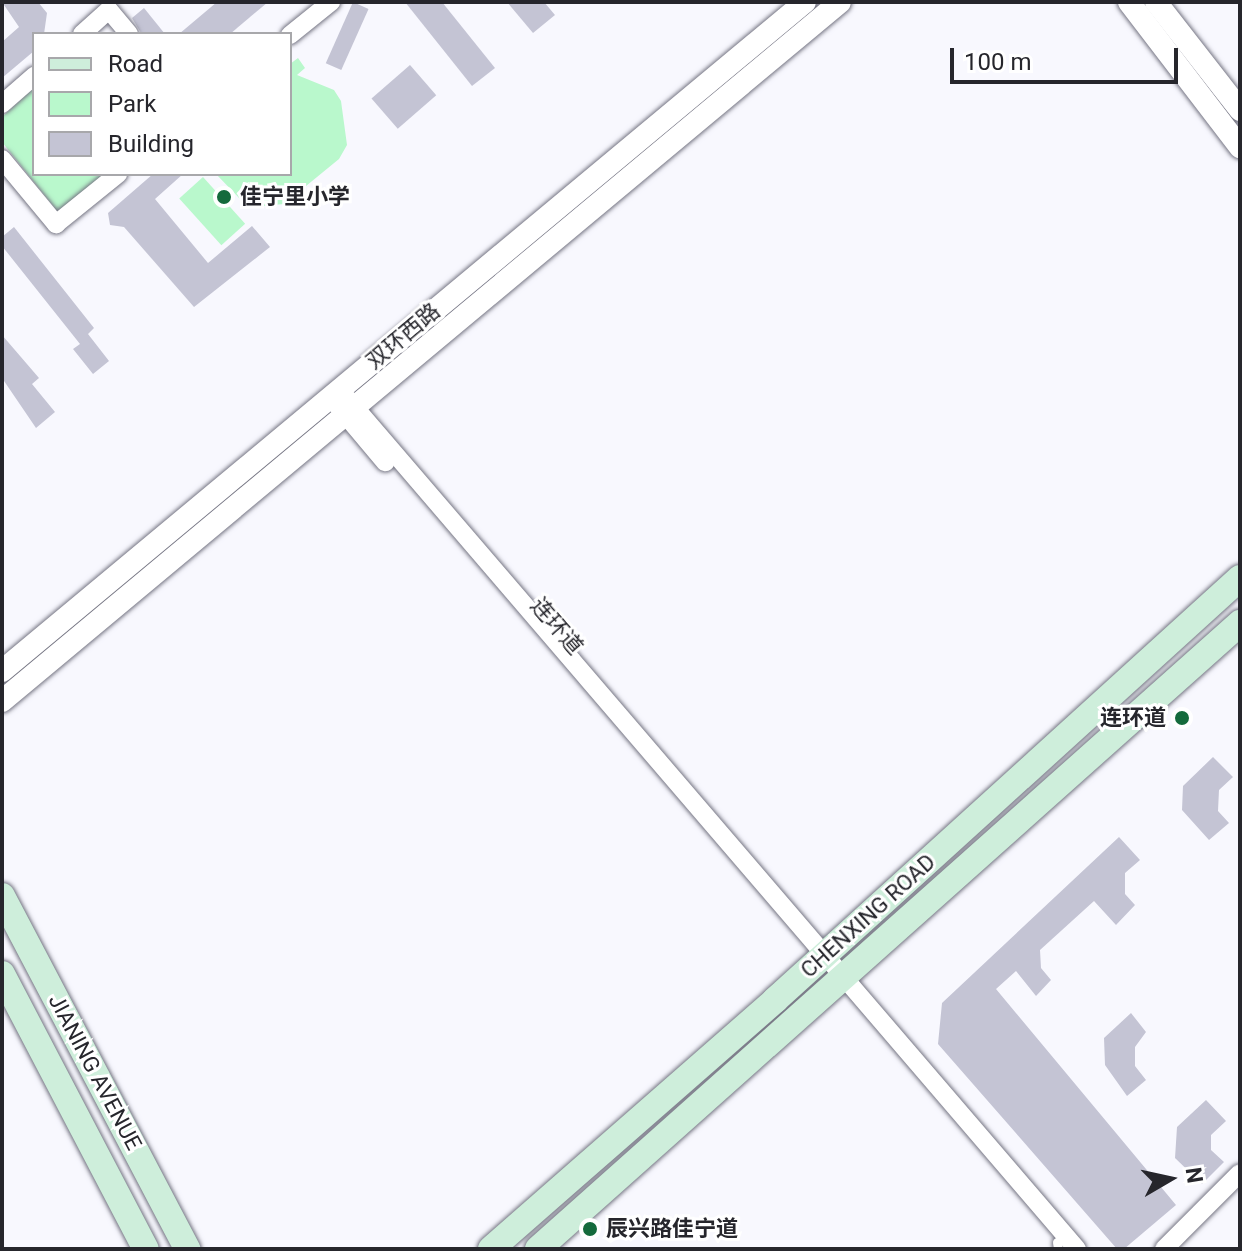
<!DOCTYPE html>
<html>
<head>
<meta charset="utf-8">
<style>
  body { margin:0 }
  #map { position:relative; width:1242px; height:1251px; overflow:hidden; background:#f8f8fe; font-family:Roboto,"Noto Sans SC",sans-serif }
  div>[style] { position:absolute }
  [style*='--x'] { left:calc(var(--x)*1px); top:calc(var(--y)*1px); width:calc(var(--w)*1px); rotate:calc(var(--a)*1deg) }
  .green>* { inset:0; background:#b9f8cc; transform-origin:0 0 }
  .building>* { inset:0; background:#c4c4d4; transform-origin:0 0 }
  .roads { filter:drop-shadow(0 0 2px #757583) drop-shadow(0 0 2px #757583) }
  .service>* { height:9px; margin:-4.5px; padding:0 4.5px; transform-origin:4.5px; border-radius:4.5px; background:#fff }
  .minor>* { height:18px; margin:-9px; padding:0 9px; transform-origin:9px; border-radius:9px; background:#fff }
  .tertiary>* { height:22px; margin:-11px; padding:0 11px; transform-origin:11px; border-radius:11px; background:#fff }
  .secondary>* { height:26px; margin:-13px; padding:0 13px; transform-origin:13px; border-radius:13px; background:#ceeedb }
  .dots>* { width:22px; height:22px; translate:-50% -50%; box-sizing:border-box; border:4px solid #fff; border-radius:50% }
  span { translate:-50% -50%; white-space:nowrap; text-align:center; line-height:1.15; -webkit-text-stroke:6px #fff; paint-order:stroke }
  .poi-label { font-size:22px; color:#26262c; font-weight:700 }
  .left { translate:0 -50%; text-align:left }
  .right { translate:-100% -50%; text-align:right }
  .street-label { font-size:22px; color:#26262c }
  .frame { position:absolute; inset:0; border:4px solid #26262c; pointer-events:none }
  .legend { position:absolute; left:32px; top:32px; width:260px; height:144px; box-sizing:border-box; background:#fff; border:2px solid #a8a8ab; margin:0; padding:10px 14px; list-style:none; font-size:24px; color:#26262c }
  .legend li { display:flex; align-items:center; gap:16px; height:40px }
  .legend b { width:40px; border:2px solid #a8a8ab }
  .north { position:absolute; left:1130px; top:1139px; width:80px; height:80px; -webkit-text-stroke:6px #fff; paint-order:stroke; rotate:81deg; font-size:22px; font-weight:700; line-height:32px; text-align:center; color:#26262c }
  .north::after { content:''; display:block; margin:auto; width:28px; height:36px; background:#26262c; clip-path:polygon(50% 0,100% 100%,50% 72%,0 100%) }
  .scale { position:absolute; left:950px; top:48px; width:228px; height:36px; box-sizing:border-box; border:4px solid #26262c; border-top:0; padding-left:10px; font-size:24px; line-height:28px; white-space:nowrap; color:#26262c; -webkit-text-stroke:6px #fff; paint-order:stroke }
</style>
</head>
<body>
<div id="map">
  <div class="green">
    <i style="clip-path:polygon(298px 58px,305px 68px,297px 75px,334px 90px,341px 101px,347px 145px,339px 159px,284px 204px,263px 206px,241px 200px,216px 174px,290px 174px,290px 64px)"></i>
    <i style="clip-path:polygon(34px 88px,34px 174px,105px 174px,58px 212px,2px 142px,2px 117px)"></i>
    <i style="left:203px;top:177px;width:63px;height:32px;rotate:48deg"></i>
  </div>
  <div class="building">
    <i style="clip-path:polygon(2px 2px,38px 2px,47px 13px,44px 34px,34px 34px,34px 51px,2px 78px,2px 42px,19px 27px)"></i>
    <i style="clip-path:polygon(217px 2px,268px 2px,230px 34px,179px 34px)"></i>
    <i style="left:353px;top:2px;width:17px;height:67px;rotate:24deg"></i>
    <i style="clip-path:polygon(405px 2px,442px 2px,495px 68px,472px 86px)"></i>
    <i style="clip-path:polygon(507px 2px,544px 2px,555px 15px,533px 33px)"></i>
    <i style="clip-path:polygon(144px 8px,165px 34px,141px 33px,132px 18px)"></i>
    <i style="left:410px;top:65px;width:40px;height:51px;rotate:49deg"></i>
    <i style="clip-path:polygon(153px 174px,183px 174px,155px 199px,208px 263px,252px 226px,270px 247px,194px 307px,124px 227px,110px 225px,108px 213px)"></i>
    <i style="clip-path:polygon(14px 227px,94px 328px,88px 334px,109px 361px,93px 374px,73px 349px,80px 344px,2px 246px,2px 237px)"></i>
    <i style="clip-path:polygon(2px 335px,39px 378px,32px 384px,55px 412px,36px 428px,2px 378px)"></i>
    <i style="clip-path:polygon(1213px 757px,1233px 777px,1219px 790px,1218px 811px,1229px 823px,1209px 840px,1182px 810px,1183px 786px)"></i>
    <i style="clip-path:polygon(1119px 837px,1140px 860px,1125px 873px,1125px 894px,1135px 905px,1116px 925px,1094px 901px,1040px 950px,1041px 968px,1051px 980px,1036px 996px,1016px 971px,996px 989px,1176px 1205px,1124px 1249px,1117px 1249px,938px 1044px,942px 1003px)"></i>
    <i style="clip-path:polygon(1131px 1013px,1146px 1032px,1135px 1047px,1135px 1066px,1146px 1080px,1127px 1096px,1105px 1065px,1104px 1038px)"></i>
    <i style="clip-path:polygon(1206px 1100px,1226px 1121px,1211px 1135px,1211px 1150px,1224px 1162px,1202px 1184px,1175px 1158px,1177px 1127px)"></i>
  </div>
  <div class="roads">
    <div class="service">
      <i style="--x:1057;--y:1242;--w:7;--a:82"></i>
    </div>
    <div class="minor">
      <i style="--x:82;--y:34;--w:36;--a:-42"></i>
      <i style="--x:109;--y:10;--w:31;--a:50"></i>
      <i style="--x:290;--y:35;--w:53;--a:-38.8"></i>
      <i style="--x:2;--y:104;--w:43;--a:-41.2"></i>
      <i style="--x:2;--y:159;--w:85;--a:50.3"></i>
      <i style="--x:56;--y:224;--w:80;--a:-38.9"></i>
      <i style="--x:347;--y:398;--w:1121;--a:49.38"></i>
      <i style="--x:337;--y:405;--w:75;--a:49.9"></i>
      <i style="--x:1164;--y:1249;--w:107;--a:-45"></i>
    </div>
    <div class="tertiary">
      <i style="--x:1129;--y:2;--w:183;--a:52.6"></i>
      <i style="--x:1156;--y:2;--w:137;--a:52.1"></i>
      <i style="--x:2;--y:671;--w:1045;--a:-39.8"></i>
      <i style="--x:2;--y:701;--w:1091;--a:-39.83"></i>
    </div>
    <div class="secondary">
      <i style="--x:2;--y:896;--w:399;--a:62.3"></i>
      <i style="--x:2;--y:974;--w:310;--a:62.4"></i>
      <i style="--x:491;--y:1249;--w:378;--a:-41.2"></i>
      <i style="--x:775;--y:1000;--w:628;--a:-42.22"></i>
      <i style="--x:538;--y:1249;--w:941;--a:-41.72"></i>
    </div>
  </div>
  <div class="dots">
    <i style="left:224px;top:197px;background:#146a3c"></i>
    <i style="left:1182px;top:718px;background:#146a3c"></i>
    <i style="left:590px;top:1229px;background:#146a3c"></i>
  </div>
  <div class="poi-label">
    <span class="left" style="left:240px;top:197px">佳宁里小学</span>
    <span class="right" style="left:1166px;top:718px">连环道</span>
    <span class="left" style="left:606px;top:1229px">辰兴路佳宁道</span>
  </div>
  <div class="street-label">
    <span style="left:403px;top:336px;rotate:-40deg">双环西路</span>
    <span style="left:557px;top:626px;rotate:49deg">连环道</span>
    <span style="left:868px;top:916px;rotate:-42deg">CHENXING ROAD</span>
    <span style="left:95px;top:1072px;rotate:62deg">JIANING AVENUE</span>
  </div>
  <div class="frame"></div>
  <ul class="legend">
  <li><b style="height:10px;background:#ceeedb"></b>Road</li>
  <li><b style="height:22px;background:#b9f8cc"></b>Park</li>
  <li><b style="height:22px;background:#c4c4d4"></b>Building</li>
  </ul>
  <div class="north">N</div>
  <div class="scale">100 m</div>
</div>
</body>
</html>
